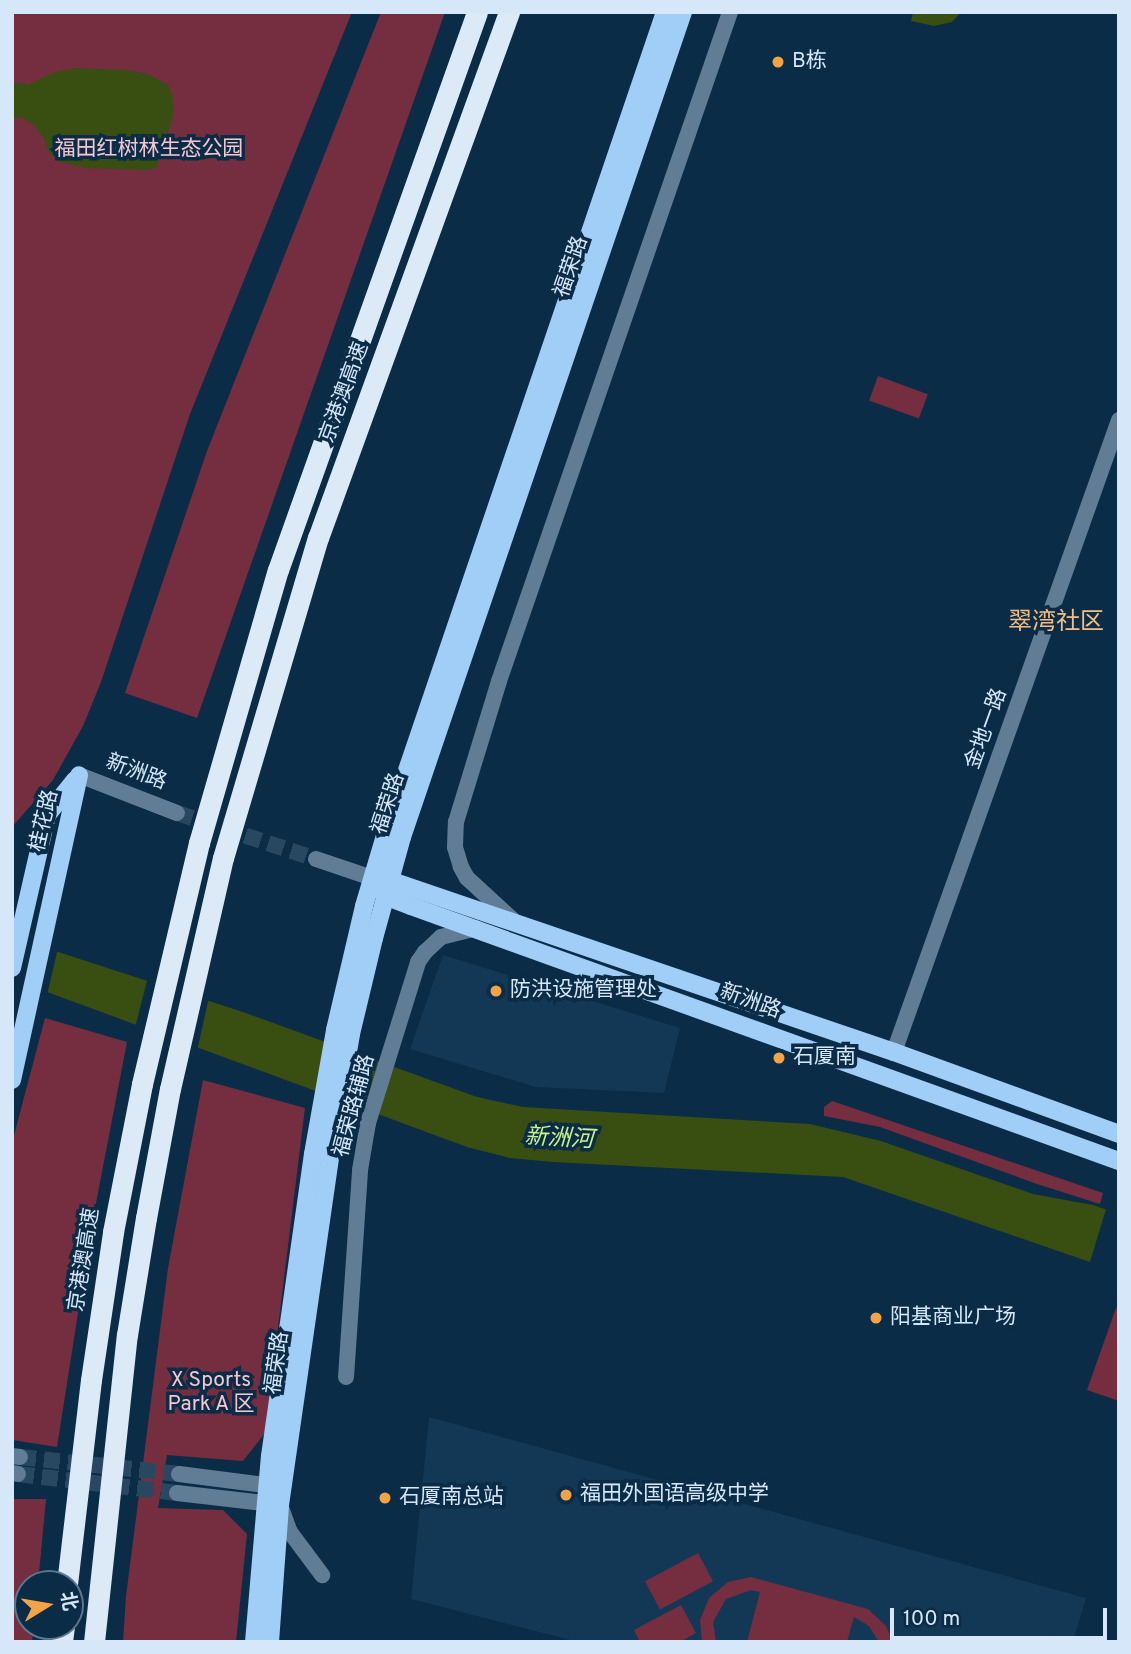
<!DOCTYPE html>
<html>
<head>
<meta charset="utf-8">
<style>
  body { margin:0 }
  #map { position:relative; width:1131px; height:1654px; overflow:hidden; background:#0a2c47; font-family:Overpass,"Noto Sans SC",sans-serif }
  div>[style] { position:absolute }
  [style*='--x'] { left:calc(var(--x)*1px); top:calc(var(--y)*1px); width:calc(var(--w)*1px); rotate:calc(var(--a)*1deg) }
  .built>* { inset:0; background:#123855 }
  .green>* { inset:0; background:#742e40; transform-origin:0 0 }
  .water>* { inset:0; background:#394e11 }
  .pier>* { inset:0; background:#0a2c47 }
  .minor-tunnel>* { height:16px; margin-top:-8px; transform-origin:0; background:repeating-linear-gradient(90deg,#284862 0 16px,transparent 0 24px) }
  .minor>* { height:16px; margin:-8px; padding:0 8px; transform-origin:8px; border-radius:8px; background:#617c95 }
  .major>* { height:18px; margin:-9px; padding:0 9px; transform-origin:9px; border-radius:9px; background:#a0cef7 }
  .highway>* { height:21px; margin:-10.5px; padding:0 10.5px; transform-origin:10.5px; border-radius:10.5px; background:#dce9f6 }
  .dots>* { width:19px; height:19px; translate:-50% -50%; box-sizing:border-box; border:4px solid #0a2c47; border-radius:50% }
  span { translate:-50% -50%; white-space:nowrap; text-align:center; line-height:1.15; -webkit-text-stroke:7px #0a2c47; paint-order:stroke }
  .poi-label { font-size:21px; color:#d5e7f9 }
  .left { translate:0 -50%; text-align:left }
  .park-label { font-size:21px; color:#f7c6ce }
  .street-label { font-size:21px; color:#d5e7f9 }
  .water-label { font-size:23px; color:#c9f389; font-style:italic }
  .quarter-label { font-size:24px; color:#f6bd82 }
  .frame { position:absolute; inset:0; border:14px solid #d5e7f9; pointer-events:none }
  .north { position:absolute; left:14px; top:1570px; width:70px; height:70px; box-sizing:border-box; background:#0a2c47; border:2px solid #5b778e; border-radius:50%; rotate:79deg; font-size:19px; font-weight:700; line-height:28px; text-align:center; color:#d5e7f9 }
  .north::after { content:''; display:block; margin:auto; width:24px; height:32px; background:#f4a344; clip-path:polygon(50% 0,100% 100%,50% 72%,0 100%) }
  .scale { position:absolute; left:890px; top:1608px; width:217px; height:32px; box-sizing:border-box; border:4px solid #d5e7f9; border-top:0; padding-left:9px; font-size:21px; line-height:24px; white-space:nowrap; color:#d5e7f9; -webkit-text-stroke:5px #0a2c47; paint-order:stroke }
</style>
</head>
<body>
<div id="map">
  <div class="built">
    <i style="clip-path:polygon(443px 955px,680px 1028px,664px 1093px,536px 1087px,410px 1049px)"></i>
    <i style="clip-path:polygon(429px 1417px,1086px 1598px,1073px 1642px,578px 1642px,411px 1599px)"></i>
  </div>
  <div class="green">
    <i style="clip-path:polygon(12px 12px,352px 12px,190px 414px,101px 682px,83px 726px,53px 780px,12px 827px)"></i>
    <i style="clip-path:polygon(381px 12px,445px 12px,197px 718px,125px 693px,207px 451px)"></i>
    <i style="left:878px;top:376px;width:53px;height:26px;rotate:20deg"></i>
    <i style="clip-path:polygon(45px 1018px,127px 1042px,92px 1224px,57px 1447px,12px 1440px,12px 1143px)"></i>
    <i style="clip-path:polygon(203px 1080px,305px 1108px,265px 1433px,243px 1461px,167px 1455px,158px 1508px,223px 1510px,247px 1534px,236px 1642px,123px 1642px,126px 1596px,168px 1268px)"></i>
    <i style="clip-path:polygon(832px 1101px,1103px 1193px,1100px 1204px,1037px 1184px,880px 1127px,824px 1116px,824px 1107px)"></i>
    <i style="clip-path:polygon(1116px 1308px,1119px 1309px,1119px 1401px,1087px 1390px)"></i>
    <i style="clip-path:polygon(12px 1499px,46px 1499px,38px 1584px,28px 1584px,28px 1626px,34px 1626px,32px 1642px,12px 1642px)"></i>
    <i style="left:698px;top:1553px;width:32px;height:60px;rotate:62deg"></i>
    <i style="clip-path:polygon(751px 1577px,868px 1609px,886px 1626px,893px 1642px,879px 1642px,869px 1626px,854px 1617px,847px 1642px,747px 1642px,760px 1592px,751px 1590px,726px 1599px,713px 1622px,716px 1642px,702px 1642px,700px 1620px,709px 1598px,728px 1582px)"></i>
    <i style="clip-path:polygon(681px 1605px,696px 1633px,680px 1642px,640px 1642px,634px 1630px)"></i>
  </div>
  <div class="water">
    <i style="clip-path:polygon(913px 12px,961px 12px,952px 22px,934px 26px,911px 21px)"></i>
    <i style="clip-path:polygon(75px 68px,127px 70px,147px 74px,167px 84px,172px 92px,174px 113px,157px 167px,148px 170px,86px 168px,60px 162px,49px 153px,44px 138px,33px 125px,23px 118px,12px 117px,12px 83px,29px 84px,55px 72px)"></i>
    <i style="clip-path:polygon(12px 937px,243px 1012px,477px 1097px,523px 1107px,810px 1124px,881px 1141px,1033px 1194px,1093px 1205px,1119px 1214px,1119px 1272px,843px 1177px,553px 1162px,510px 1158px,467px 1147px,12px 979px)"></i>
  </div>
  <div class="pier">
    <i style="clip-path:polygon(12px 933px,58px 948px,47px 995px,12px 983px)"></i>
    <i style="clip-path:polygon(148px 977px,209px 997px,197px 1051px,135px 1028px)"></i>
    <i style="clip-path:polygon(1107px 1206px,1119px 1210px,1119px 1276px,1089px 1265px)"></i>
  </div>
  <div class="minor-tunnel">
    <i style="--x:177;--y:813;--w:146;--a:18.3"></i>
    <i style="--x:20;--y:1457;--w:160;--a:6.1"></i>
    <i style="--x:18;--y:1474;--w:160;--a:6.8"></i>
  </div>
  <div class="minor">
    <i style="--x:79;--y:775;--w:105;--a:21.2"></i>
    <i style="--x:316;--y:859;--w:59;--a:18.7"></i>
    <i style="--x:514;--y:921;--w:64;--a:-137.5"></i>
    <i style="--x:467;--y:878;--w:13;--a:-119"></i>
    <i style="--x:461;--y:867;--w:21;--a:-107"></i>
    <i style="--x:455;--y:847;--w:25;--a:-88"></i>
    <i style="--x:456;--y:822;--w:147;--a:-73"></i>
    <i style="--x:499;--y:681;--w:708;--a:-70.95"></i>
    <i style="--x:894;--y:1052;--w:671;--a:-70.4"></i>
    <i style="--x:346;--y:1377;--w:207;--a:-86.1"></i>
    <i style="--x:360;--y:1170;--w:48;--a:-80.3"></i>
    <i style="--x:368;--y:1123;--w:169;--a:-72.7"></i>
    <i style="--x:418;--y:962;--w:12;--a:-55"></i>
    <i style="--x:425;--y:952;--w:22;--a:-43"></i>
    <i style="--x:441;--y:937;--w:36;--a:-14"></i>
    <i style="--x:12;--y:1456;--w:8;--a:7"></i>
    <i style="--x:12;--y:1473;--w:6;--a:9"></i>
    <i style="--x:179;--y:1474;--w:102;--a:7.3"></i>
    <i style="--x:177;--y:1493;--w:104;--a:6.6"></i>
    <i style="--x:280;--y:1505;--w:29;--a:70"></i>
    <i style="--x:290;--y:1532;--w:54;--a:53.3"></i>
  </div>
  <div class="major">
    <i style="--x:378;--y:878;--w:11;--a:10"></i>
    <i style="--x:389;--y:880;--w:533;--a:18.81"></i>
    <i style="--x:894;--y:1052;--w:239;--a:20"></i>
    <i style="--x:379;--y:887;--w:11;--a:56"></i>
    <i style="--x:385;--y:896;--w:28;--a:21"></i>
    <i style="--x:411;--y:906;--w:753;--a:19.81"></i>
    <i style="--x:12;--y:968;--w:157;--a:-77.1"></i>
    <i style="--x:47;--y:815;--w:45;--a:-51.3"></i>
    <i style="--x:12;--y:1080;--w:312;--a:-77.6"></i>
    <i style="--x:254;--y:1642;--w:187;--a:-85.1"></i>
    <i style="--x:270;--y:1456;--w:305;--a:-81.9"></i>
    <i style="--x:313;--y:1154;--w:126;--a:-79.9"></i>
    <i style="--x:335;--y:1030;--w:127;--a:-76.8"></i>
    <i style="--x:364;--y:906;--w:77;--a:-73.4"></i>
    <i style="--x:386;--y:832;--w:866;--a:-71.21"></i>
    <i style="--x:270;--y:1642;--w:137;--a:-85.8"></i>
    <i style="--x:280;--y:1505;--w:353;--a:-81.8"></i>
    <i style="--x:330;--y:1156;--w:124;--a:-80.2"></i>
    <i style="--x:351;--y:1034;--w:99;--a:-76.5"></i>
    <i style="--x:374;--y:938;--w:105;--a:-74.5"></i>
    <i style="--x:402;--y:837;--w:872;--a:-71.19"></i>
  </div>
  <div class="highway">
    <i style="--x:67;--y:1584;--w:205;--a:-83.3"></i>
    <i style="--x:91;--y:1380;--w:150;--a:-81.5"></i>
    <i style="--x:113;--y:1232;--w:151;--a:-78.9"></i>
    <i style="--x:142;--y:1084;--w:248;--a:-76.7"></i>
    <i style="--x:199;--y:843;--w:284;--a:-73.9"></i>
    <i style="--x:278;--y:570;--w:592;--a:-70.37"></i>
    <i style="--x:62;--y:1642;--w:16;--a:-83"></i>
    <i style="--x:94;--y:1642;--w:309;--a:-83.9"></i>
    <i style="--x:127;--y:1335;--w:119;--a:-80.8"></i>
    <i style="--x:146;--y:1218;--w:131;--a:-79.5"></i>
    <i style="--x:170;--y:1089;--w:237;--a:-77.1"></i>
    <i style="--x:223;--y:858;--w:334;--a:-73.5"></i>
    <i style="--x:318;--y:538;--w:560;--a:-70.04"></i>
  </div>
  <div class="dots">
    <i style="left:778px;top:62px;background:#f4a344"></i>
    <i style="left:496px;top:991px;background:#f4a344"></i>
    <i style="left:779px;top:1058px;background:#f4a344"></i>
    <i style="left:876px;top:1318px;background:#f4a344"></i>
    <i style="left:566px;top:1495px;background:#f4a344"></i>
    <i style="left:385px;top:1498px;background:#f4a344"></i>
  </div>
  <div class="poi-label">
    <span class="left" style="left:792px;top:62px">B栋</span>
    <span class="left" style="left:510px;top:991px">防洪设施管理处</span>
    <span class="left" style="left:793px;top:1058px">石厦南</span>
    <span class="left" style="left:890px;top:1318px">阳基商业广场</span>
    <span class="left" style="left:580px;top:1495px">福田外国语高级中学</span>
    <span class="left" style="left:399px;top:1498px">石厦南总站</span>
  </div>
  <div class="park-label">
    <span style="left:149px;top:150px">福田红树林生态公园</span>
    <span style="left:211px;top:1393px">X Sports<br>Park A 区</span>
  </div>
  <div class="street-label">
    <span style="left:572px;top:267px;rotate:-71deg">福荣路</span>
    <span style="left:345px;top:393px;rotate:-70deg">京港澳高速</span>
    <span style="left:987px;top:729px;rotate:-70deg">金地一路</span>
    <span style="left:136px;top:773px;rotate:21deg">新洲路</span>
    <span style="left:389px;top:804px;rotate:-72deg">福荣路</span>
    <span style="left:45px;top:821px;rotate:-77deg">桂花路</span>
    <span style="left:750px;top:1002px;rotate:20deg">新洲路</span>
    <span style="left:355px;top:1106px;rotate:-75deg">福荣路辅路</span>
    <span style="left:85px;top:1260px;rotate:-81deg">京港澳高速</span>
    <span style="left:278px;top:1363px;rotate:-82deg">福荣路</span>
  </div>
  <div class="water-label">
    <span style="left:559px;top:1140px;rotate:3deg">新洲河</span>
  </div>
  <div class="quarter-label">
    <span style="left:1056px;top:624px">翠湾社区</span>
  </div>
  <div class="frame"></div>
  <div class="north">北</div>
  <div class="scale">100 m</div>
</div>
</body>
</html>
